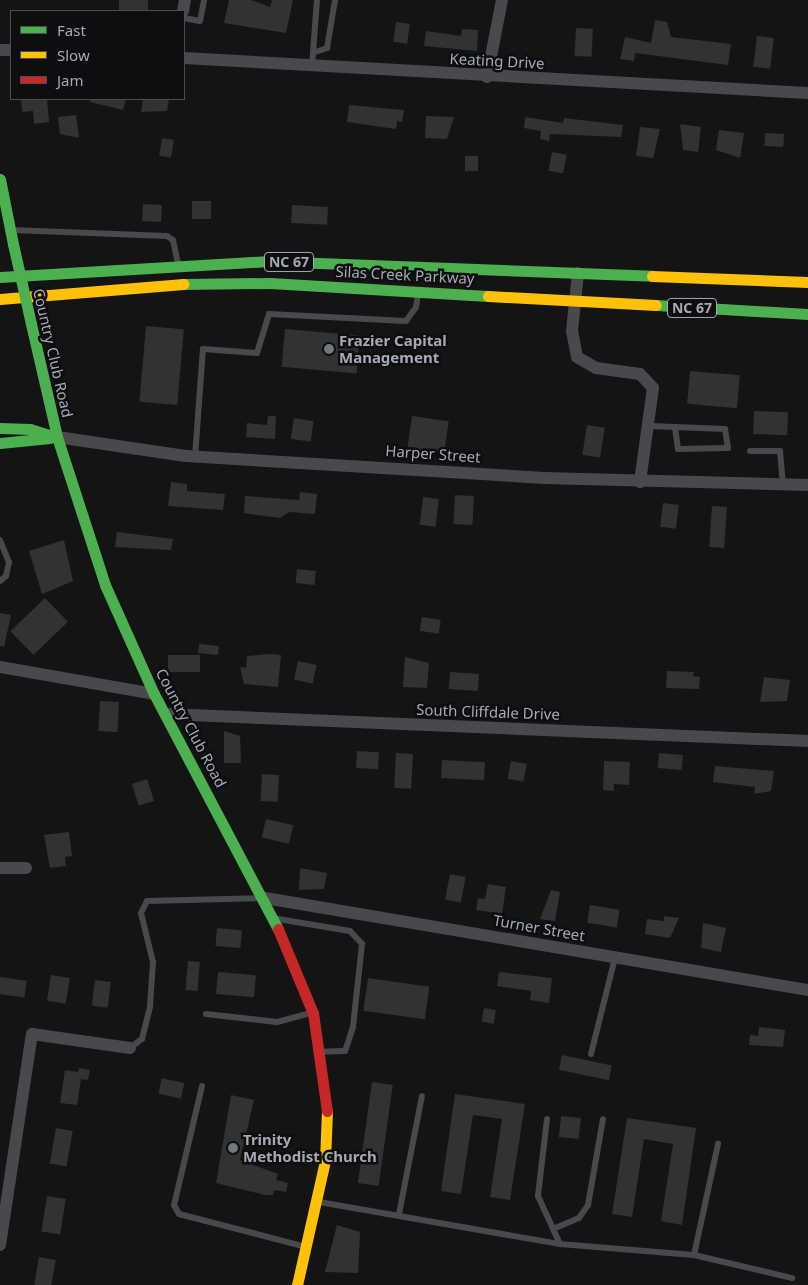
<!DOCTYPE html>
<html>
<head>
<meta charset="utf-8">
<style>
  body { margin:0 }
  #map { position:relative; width:808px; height:1285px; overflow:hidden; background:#141414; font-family:"Noto Sans",sans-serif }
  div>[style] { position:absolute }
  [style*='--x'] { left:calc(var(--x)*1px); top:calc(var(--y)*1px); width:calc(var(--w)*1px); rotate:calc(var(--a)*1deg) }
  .building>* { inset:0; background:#323233; transform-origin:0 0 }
  .lane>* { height:6px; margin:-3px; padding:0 3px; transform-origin:3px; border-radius:3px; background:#48494d }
  .street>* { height:12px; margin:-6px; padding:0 6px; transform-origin:6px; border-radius:6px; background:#48494d }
  .fast>* { height:11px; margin:-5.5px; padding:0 5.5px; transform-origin:5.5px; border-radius:5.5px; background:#4caf50 }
  .slow>* { height:11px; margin:-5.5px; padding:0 5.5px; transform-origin:5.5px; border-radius:5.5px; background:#ffc107 }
  .jam>* { height:11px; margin:-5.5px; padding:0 5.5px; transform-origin:5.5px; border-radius:5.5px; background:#c62828 }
  .fast-bridge>* { height:11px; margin:-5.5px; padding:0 5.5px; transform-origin:5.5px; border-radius:5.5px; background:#4caf50 }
  .dots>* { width:14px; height:14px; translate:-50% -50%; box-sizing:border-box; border:2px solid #0e0e10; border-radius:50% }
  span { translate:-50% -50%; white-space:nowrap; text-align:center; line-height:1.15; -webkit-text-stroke:5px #0e0e10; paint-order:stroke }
  .shield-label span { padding:1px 4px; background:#0e0e10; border:1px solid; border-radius:4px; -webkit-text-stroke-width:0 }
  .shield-label { font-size:14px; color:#a4aab5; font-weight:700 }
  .street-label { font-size:15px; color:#a4aab5 }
  .poi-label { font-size:15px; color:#a4aab5; font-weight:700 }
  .left { translate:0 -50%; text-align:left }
  .legend { position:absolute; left:10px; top:10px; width:175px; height:90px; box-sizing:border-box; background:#0e0e10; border:1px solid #4a4c52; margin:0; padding:6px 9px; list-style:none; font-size:15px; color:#a4aab5 }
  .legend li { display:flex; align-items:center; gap:10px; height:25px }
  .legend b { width:25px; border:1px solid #4a4c52 }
</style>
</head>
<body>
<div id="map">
  <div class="building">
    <i style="left:119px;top:0;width:29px;height:11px"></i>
    <i style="clip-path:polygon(229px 0,251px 0,270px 7px,272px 0,293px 0,286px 33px,224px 23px)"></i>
    <i style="clip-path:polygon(655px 20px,667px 22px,671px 37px,731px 44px,728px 65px,635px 53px,634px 61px,620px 59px,625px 37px,651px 43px)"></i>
    <i style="left:396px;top:22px;width:14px;height:20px;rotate:8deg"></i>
    <i style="left:576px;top:28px;width:17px;height:28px;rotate:3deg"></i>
    <i style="clip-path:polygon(462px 29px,478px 30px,477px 51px,424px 46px,426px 31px,461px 36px)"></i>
    <i style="left:757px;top:36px;width:17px;height:31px;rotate:7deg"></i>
    <i style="clip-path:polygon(21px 99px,47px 99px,49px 122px,34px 124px,33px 111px,22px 112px)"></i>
    <i style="clip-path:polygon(91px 99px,126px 99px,123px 110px,90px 102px)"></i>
    <i style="clip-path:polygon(143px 99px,169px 99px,167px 111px,141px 112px)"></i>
    <i style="clip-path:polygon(349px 105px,404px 110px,402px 122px,397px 121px,396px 129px,347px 122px)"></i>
    <i style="clip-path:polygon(76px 115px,79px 138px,60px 134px,58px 117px)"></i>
    <i style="clip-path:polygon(426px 116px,454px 117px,447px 139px,425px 138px)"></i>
    <i style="clip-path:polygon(525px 117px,563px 123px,564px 118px,623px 125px,621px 137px,550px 134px,549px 141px,540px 139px,541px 131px,524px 128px)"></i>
    <i style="clip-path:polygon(680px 124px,701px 127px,698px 152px,683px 150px)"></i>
    <i style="clip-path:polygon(640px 127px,660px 129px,653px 158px,636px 156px)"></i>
    <i style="clip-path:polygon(719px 130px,744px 133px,740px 158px,716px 150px)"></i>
    <i style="left:765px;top:133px;width:19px;height:13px;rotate:3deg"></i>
    <i style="left:162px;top:138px;width:12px;height:18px;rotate:9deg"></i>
    <i style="left:552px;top:152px;width:15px;height:19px;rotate:11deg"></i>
    <i style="left:465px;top:156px;width:13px;height:15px"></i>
    <i style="left:211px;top:201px;width:18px;height:19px;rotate:90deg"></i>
    <i style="left:143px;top:204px;width:19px;height:17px;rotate:3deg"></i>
    <i style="left:292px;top:205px;width:36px;height:18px;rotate:3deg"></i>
    <i style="left:146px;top:326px;width:38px;height:76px;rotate:5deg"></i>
    <i style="left:285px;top:329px;width:75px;height:38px;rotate:5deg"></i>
    <i style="left:690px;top:371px;width:50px;height:33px;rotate:5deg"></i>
    <i style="left:754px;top:411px;width:34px;height:23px;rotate:2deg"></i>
    <i style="clip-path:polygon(268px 416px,276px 416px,275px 439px,246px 437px,247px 423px,267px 425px)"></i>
    <i style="left:412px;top:416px;width:37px;height:33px;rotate:8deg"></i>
    <i style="left:294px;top:418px;width:20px;height:21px;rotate:9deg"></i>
    <i style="left:587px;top:425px;width:18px;height:30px;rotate:9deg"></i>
    <i style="clip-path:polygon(171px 482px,187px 484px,187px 491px,225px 494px,223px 510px,168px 506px)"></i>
    <i style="clip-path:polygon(300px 492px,317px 494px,315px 514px,289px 512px,280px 518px,244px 513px,245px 496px,299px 500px)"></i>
    <i style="left:455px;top:495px;width:19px;height:29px;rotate:3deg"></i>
    <i style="left:423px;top:497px;width:16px;height:28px;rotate:7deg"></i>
    <i style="left:663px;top:503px;width:16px;height:24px;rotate:7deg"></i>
    <i style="left:712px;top:506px;width:15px;height:41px;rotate:4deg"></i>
    <i style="clip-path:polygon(117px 532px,173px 539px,171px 550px,115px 547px)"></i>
    <i style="clip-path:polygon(64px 540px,73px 581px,42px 594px,29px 551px)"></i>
    <i style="left:297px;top:569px;width:19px;height:14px;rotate:6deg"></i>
    <i style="left:45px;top:598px;width:33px;height:48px;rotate:46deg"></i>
    <i style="clip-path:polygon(0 613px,11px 615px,4px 647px,0 646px)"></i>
    <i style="left:422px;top:617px;width:19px;height:14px;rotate:9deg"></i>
    <i style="left:199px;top:644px;width:20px;height:9px;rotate:6deg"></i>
    <i style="clip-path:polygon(270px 654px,281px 655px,278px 687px,244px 684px,240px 667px,246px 668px,247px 656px)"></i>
    <i style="left:200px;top:655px;width:17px;height:32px;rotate:90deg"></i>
    <i style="clip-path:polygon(405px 657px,429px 663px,427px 688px,403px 687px)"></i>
    <i style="left:298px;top:661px;width:19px;height:19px;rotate:12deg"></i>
    <i style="clip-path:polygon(667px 671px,694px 672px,693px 676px,700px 677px,699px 689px,666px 688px)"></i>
    <i style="left:450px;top:672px;width:29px;height:17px;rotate:4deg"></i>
    <i style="clip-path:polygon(764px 677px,790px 680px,787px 701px,760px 702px)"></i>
    <i style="left:100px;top:701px;width:19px;height:30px;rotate:3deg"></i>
    <i style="clip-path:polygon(224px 731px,240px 736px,241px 763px,224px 763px)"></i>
    <i style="left:357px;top:751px;width:22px;height:17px;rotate:3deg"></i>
    <i style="left:396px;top:753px;width:17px;height:35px;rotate:3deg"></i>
    <i style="left:659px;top:753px;width:24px;height:15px;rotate:5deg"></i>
    <i style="left:442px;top:760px;width:43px;height:18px;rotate:3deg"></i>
    <i style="left:511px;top:761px;width:16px;height:18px;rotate:11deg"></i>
    <i style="clip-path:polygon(604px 761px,630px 762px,629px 785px,614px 784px,614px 791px,603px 790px)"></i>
    <i style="clip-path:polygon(715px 766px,774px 771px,771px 791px,754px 794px,755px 787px,713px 782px)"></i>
    <i style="left:262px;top:774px;width:17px;height:27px;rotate:3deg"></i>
    <i style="left:147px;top:779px;width:23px;height:16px;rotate:72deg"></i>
    <i style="left:266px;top:819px;width:28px;height:19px;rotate:13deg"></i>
    <i style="clip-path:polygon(69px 832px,72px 856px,65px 857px,66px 866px,50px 868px,44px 835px)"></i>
    <i style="clip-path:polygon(300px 868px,327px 873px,324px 889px,299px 890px)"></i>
    <i style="left:450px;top:874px;width:16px;height:26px;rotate:11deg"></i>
    <i style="clip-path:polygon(488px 884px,506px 887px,502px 914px,476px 910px,478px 898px,485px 899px)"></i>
    <i style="clip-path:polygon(551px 890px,560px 892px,555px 921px,540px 919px)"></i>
    <i style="left:590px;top:905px;width:30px;height:18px;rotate:9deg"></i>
    <i style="clip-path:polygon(664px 916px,679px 918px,670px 938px,645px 934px,647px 919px,664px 921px)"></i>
    <i style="clip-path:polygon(703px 923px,726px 928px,721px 952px,701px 948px)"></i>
    <i style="left:217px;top:928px;width:25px;height:18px;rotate:5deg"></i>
    <i style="left:188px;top:961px;width:12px;height:29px;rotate:5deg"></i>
    <i style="left:218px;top:972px;width:38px;height:22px;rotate:5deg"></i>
    <i style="clip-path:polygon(499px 972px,552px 978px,549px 1003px,530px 1000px,531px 991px,497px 986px)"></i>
    <i style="left:51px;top:975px;width:19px;height:26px;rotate:9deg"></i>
    <i style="left:0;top:977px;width:27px;height:17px;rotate:8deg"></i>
    <i style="left:368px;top:978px;width:62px;height:33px;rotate:8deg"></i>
    <i style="left:95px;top:980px;width:16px;height:26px;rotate:7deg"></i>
    <i style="left:484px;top:1008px;width:12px;height:14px;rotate:9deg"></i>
    <i style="clip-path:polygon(759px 1027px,785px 1030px,783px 1047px,749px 1045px,750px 1035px,758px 1036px)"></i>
    <i style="left:562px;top:1055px;width:51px;height:15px;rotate:12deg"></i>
    <i style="clip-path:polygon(79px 1068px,90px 1070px,88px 1080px,81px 1079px,77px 1105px,60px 1103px,65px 1070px,78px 1072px)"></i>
    <i style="left:162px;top:1078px;width:23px;height:16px;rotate:13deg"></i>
    <i style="left:372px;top:1082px;width:21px;height:102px;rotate:8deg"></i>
    <i style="clip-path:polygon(455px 1094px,525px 1104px,510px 1200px,490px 1197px,502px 1119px,473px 1115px,461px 1194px,441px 1191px)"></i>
    <i style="clip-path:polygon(231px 1095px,254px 1100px,240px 1160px,278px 1174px,276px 1180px,288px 1183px,286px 1192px,274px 1190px,273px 1195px,265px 1195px,216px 1183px)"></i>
    <i style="left:561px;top:1116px;width:20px;height:21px;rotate:6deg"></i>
    <i style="clip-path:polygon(627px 1118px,696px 1128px,682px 1225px,661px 1221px,673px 1144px,644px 1139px,632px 1217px,612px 1214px)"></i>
    <i style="left:56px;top:1128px;width:17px;height:36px;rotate:10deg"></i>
    <i style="left:47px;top:1196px;width:19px;height:36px;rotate:9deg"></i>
    <i style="clip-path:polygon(337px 1225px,360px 1232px,358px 1273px,325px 1272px)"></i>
    <i style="left:39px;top:1257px;width:17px;height:28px;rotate:10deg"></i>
  </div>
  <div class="lane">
    <i style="--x:184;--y:18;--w:16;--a:11"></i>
    <i style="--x:200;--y:21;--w:21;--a:-79"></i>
    <i style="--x:315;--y:52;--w:13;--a:-18"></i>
    <i style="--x:327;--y:48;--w:49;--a:-80.5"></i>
    <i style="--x:312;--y:66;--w:66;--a:-85.7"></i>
    <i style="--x:12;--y:230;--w:155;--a:2.2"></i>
    <i style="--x:167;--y:236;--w:7;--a:34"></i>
    <i style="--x:173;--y:240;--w:24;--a:78"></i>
    <i style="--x:649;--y:426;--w:26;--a:2"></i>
    <i style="--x:675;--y:427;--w:50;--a:2.3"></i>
    <i style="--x:725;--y:429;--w:19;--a:81"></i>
    <i style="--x:728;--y:448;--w:50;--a:178.9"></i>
    <i style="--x:678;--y:449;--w:22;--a:-98"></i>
    <i style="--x:750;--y:451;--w:30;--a:0"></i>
    <i style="--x:780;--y:451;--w:33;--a:85"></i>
    <i style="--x:195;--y:457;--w:108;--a:-85.8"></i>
    <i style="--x:203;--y:349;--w:54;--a:4.2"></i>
    <i style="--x:257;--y:353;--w:41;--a:-72.9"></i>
    <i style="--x:269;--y:314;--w:137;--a:2.9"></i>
    <i style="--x:406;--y:321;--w:17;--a:-54"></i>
    <i style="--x:416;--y:307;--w:12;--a:-81"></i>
    <i style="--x:0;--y:540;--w:24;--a:68"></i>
    <i style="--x:9;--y:562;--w:14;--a:102"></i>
    <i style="--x:6;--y:576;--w:8;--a:140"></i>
    <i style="--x:278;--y:919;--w:73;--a:9.5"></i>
    <i style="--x:350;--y:931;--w:18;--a:47"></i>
    <i style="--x:362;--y:944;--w:83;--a:96.2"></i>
    <i style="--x:353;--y:1027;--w:25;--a:108"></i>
    <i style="--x:345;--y:1051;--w:23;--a:178"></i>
    <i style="--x:206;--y:1014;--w:71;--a:6.4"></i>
    <i style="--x:277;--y:1022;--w:35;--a:-15"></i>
    <i style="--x:130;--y:1048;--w:15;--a:-37"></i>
    <i style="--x:142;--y:1039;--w:34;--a:-76"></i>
    <i style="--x:150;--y:1006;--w:44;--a:-86.1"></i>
    <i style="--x:153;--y:962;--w:50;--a:-103.8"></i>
    <i style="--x:141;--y:913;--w:13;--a:-63"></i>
    <i style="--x:147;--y:901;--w:114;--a:-1.5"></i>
    <i style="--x:591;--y:1054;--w:99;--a:-76"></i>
    <i style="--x:202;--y:1086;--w:122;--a:103.2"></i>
    <i style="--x:174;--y:1205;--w:10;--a:61"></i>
    <i style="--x:179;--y:1214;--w:128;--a:14.5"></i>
    <i style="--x:547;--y:1119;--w:78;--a:96.7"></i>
    <i style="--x:538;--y:1196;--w:53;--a:65.4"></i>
    <i style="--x:319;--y:1202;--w:245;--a:9.9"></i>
    <i style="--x:560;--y:1244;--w:134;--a:4.7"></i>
    <i style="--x:694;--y:1255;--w:101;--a:13.2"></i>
    <i style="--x:399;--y:1214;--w:120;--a:-79"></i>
    <i style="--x:553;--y:1229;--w:28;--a:-23"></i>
    <i style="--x:579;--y:1218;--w:16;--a:-55"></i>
    <i style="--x:588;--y:1205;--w:87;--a:-80.1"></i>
    <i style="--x:694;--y:1255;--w:114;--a:-77.8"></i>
  </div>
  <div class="street">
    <i style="--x:183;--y:11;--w:11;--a:-80"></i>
    <i style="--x:0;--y:50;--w:11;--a:0"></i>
    <i style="--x:184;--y:58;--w:625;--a:3.21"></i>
    <i style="--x:487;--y:77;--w:78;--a:-79"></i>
    <i style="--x:578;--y:273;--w:58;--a:95.9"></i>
    <i style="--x:572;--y:331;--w:26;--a:79"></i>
    <i style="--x:577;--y:357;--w:22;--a:30"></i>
    <i style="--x:596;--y:368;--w:44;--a:7.8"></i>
    <i style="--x:640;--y:374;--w:19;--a:47"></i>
    <i style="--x:653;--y:388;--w:95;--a:97.9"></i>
    <i style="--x:57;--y:437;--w:130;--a:8.4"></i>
    <i style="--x:186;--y:456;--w:359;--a:3.5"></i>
    <i style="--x:544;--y:478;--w:264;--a:1.5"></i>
    <i style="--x:0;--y:667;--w:156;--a:9.9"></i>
    <i style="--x:166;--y:714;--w:643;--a:2.41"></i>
    <i style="--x:0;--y:868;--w:26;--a:0"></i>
    <i style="--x:265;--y:898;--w:551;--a:9.62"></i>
    <i style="--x:0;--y:1245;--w:213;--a:-81.4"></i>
    <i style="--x:32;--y:1034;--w:99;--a:8.1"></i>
  </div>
  <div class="fast">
    <i style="--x:0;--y:179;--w:66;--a:78.7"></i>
    <i style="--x:0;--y:277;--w:266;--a:-3.4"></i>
    <i style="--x:266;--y:261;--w:386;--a:2.2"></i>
    <i style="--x:183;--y:284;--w:87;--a:-0.7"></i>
    <i style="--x:270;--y:283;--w:218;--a:3.4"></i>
    <i style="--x:656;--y:305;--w:152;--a:3.4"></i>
    <i style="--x:31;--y:324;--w:116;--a:77"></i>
    <i style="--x:57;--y:437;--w:156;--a:72"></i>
    <i style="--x:105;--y:585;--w:120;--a:65.8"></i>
    <i style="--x:154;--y:694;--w:266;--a:62.2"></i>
    <i style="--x:0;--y:428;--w:30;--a:2"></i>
    <i style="--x:30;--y:429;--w:28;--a:17"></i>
    <i style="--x:0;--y:443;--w:50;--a:-5.7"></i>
  </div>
  <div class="slow">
    <i style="--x:652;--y:276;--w:156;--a:2.2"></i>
    <i style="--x:488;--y:296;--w:168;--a:3.1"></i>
    <i style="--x:0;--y:299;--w:184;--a:-4.7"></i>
    <i style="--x:297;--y:1285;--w:127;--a:-77.3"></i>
    <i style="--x:325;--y:1161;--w:50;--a:-87.7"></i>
  </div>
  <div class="jam">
    <i style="--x:278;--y:929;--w:91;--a:67.4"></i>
    <i style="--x:313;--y:1013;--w:99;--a:81.9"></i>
  </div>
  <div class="fast-bridge">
    <i style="--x:13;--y:244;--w:82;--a:77.3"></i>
  </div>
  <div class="dots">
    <i style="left:329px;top:349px;background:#72767d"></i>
    <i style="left:233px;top:1148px;background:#72767d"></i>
  </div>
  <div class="shield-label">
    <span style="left:289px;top:262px">NC 67</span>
    <span style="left:692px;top:308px">NC 67</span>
  </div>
  <div class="street-label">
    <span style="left:497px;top:61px;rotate:3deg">Keating Drive</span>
    <span style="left:405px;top:275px;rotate:3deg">Silas Creek Parkway</span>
    <span style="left:53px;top:353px;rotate:77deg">Country Club Road</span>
    <span style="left:433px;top:454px;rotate:4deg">Harper Street</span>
    <span style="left:488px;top:712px;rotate:2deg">South Cliffdale Drive</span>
    <span style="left:191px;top:728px;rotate:62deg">Country Club Road</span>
    <span style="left:539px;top:928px;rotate:10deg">Turner Street</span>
  </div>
  <div class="poi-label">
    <span class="left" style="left:339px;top:349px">Frazier Capital<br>Management</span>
    <span class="left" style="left:243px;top:1148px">Trinity<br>Methodist Church</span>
  </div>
  <ul class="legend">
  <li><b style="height:6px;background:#4caf50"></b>Fast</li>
  <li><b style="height:6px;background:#ffc107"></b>Slow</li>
  <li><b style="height:6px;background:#c62828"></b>Jam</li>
  </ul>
</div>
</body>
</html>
